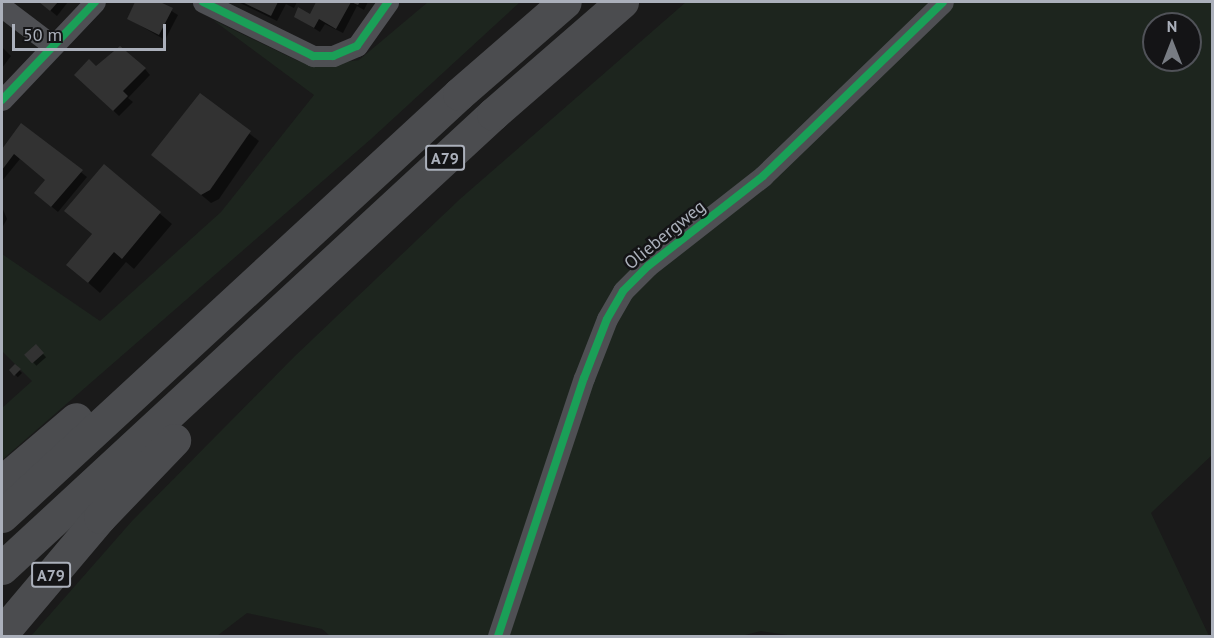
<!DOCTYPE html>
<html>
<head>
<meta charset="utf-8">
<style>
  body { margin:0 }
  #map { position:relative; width:1214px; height:638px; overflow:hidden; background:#1a1a1a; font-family:"PT Sans",sans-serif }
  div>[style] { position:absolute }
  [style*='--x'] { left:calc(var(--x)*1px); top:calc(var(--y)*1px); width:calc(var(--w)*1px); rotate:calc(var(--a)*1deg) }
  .green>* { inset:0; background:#1d251e }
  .shadow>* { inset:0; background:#0007; transform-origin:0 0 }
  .building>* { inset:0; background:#323232; transform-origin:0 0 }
  .street>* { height:21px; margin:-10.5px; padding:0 10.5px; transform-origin:10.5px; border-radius:10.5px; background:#4e4f53 }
  .highway>* { height:33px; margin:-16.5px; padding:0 16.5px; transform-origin:16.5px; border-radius:16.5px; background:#4b4c4f }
  .cycleway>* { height:8px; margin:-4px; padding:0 4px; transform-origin:4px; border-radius:4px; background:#1a9f57 }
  span { translate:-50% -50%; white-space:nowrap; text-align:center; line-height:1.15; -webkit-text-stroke:5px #141416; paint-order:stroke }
  .shield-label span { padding:2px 4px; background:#141416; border:2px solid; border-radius:4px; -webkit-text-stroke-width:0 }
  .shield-label { font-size:16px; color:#abb0bb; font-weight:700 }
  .street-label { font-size:18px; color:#abb0bb }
  .frame { position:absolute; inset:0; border:3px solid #abb0bb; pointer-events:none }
  .north { position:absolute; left:1142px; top:12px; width:60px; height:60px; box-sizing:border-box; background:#141416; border:2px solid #505258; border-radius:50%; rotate:0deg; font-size:16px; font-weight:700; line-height:24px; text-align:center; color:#abb0bb }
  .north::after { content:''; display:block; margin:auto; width:21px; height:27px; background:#787c83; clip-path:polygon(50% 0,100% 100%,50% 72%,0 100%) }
  .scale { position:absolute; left:12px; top:24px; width:154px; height:27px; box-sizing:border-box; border:3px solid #abb0bb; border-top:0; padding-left:8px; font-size:18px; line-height:21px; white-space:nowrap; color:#abb0bb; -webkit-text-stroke:4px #141416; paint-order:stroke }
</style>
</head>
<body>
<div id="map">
  <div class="green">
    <i style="clip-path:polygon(428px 2px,520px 2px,371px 139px,2px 460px,2px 408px,32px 381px,2px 351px,2px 254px,100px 321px,221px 212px,314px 95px,213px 20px,298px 61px,318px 66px,359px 60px)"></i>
    <i style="clip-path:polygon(evenodd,686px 2px,1212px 2px,1212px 455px,1151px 513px,1209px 636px,794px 636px,761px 631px,741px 636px,330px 636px,322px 629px,247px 613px,217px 636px,31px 636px,132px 521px,295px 356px,460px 199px,686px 2px,1154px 24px,1190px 24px,1190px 60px,1154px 60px,1154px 24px)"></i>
  </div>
  <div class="shadow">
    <i style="clip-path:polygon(40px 2px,68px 2px,57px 16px)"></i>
    <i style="clip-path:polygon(144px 2px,157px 2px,178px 15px,165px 40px,129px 19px)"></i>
    <i style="clip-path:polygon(238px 2px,297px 2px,294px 8px,286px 4px,277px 21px)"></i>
    <i style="clip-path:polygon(318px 2px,368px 2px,364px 10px,357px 6px,343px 33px,325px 24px,320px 32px,296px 17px,310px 16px)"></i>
    <i style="clip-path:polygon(2px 47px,11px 56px,2px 68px)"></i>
    <i style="clip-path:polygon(145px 69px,150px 75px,128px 98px,133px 102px,119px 116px,76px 75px)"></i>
    <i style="clip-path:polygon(200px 95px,259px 141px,219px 199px,211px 203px,153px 155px)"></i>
    <i style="clip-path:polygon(22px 125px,87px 177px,58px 212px,41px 198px,46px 180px,20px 159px,2px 181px,2px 150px)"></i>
    <i style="clip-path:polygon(104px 166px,172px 224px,134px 269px,126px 262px,100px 293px,68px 265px,93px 235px,66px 211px)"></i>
    <i style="clip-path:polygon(2px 207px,7px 219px,2px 228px)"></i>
    <i style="left:36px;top:346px;width:15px;height:13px;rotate:48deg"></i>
    <i style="left:15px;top:366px;width:10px;height:6px;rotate:45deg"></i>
  </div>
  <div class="building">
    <i style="clip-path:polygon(39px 2px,58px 2px,50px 11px)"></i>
    <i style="clip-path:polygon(135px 2px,160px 2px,173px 8px,159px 35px,127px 19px)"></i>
    <i style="clip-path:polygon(242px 2px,278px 2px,271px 16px)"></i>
    <i style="clip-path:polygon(316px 2px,360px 2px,358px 5px,351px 2px,336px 29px,319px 19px,314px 28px,294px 17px,298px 7px,310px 14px)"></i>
    <i style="clip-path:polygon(120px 46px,146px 68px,123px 91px,128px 96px,113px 111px,74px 75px,89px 59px,96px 66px)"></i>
    <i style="clip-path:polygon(200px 93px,251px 131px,210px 190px,201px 195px,151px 155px)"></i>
    <i style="clip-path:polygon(21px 123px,83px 170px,51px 207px,34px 193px,45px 180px,14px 154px,2px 170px,2px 149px)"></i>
    <i style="clip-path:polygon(104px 164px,161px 212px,122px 259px,114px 252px,88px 283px,66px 265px,92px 234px,64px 211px)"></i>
    <i style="left:36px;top:344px;width:12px;height:16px;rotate:48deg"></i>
    <i style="clip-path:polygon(15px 364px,21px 369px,14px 376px,9px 370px)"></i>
  </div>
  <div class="street">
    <i style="--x:203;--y:2;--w:123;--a:26.1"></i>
    <i style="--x:313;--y:56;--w:20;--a:0"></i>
    <i style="--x:333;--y:56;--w:26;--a:-23"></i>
    <i style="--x:357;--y:46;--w:54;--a:-54.8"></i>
    <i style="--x:2;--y:7;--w:61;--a:37.1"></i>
    <i style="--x:2;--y:100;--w:135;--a:-46.5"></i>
    <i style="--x:498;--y:636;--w:272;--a:-71.6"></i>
    <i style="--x:584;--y:378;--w:63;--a:-68.7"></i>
    <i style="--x:607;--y:319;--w:32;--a:-60"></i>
    <i style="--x:623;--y:291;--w:35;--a:-45"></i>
    <i style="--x:648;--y:266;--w:146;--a:-38"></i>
    <i style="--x:763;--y:176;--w:250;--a:-44"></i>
  </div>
  <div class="highway">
    <i style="--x:2;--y:482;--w:97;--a:-40.4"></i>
    <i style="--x:2;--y:516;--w:622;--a:-42.72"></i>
    <i style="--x:459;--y:94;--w:140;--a:-41"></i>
    <i style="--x:2;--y:568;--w:669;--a:-42.76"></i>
    <i style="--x:493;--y:114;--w:171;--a:-41"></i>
    <i style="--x:2;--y:633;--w:152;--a:-49.8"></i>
    <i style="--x:100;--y:517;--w:107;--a:-46.1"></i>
  </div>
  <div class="cycleway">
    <i style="--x:203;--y:2;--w:123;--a:26.1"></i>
    <i style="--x:313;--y:56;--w:20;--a:0"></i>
    <i style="--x:333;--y:56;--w:26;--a:-23"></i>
    <i style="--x:357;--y:46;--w:54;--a:-54.8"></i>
    <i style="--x:2;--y:100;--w:135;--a:-46.5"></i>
    <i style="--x:498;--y:636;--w:272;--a:-71.6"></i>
    <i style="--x:584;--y:378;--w:63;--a:-68.7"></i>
    <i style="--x:607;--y:319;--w:32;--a:-60"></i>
    <i style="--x:623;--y:291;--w:35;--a:-45"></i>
    <i style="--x:648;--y:266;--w:146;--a:-38"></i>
    <i style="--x:763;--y:176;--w:250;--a:-44"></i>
  </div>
  <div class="shield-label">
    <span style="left:445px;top:158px">A79</span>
    <span style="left:51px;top:575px">A79</span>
  </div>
  <div class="street-label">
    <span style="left:665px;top:235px;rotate:-39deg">Oliebergweg</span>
  </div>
  <div class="frame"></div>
  <div class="north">N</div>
  <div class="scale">50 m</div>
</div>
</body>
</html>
